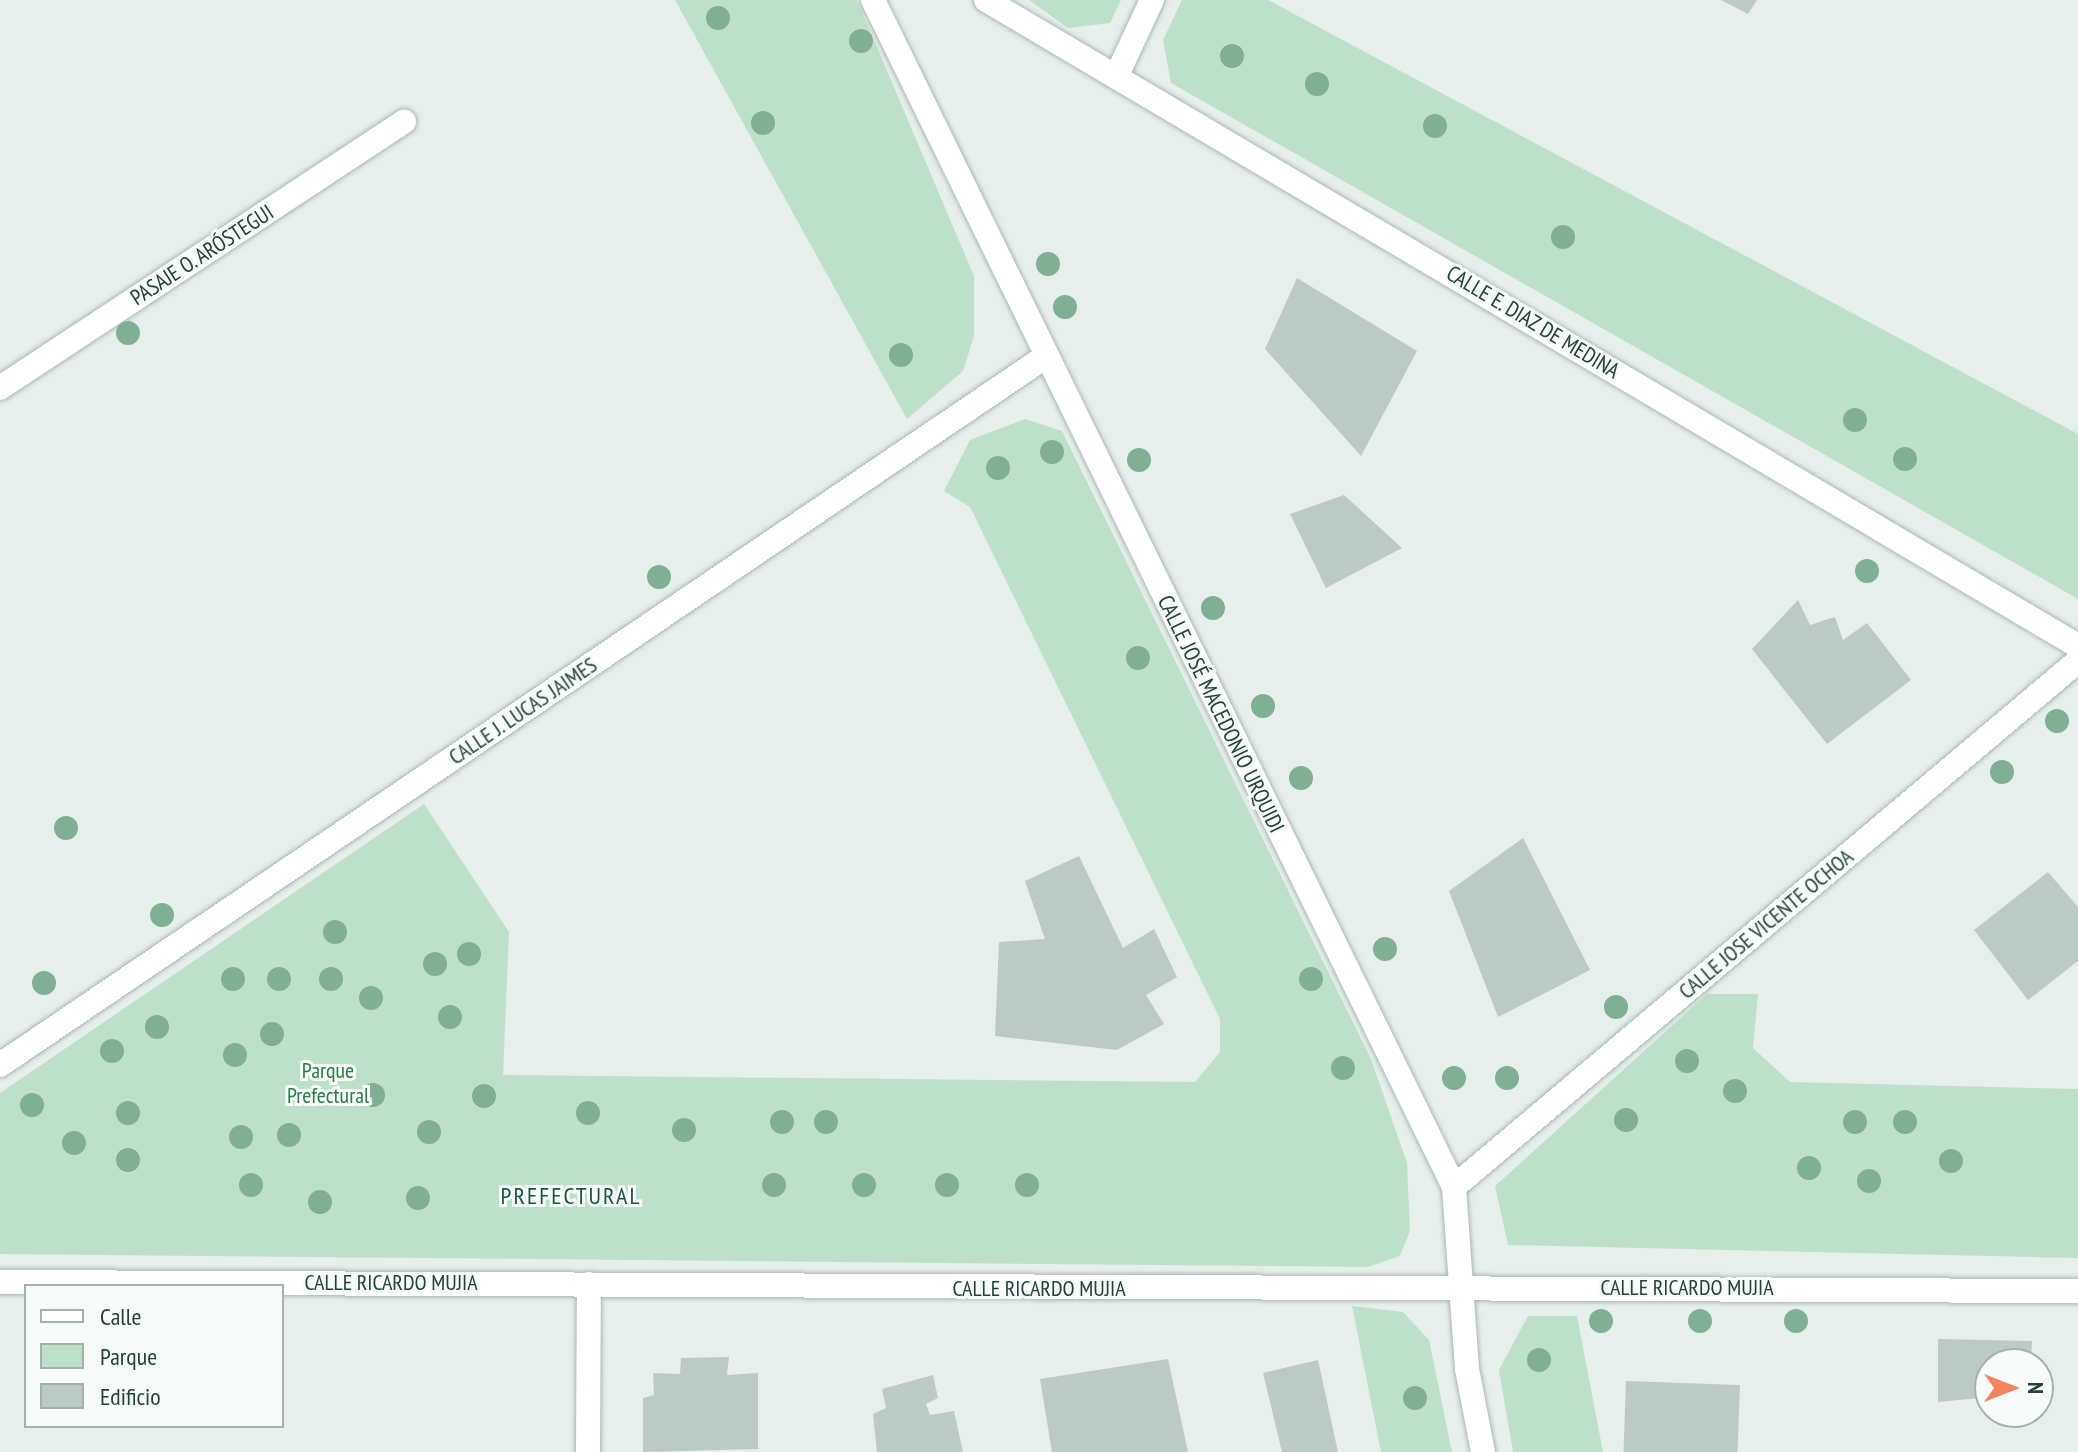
<!DOCTYPE html>
<html>
<head>
<meta charset="utf-8">
<style>
  body { margin:0 }
  #map { position:relative; width:2078px; height:1452px; overflow:hidden; background:#e6efeb; font-family:"PT Sans Narrow",sans-serif }
  div>[style] { position:absolute }
  [style*='--x'] { left:calc(var(--x)*1px); top:calc(var(--y)*1px); width:calc(var(--w)*1px); rotate:calc(var(--a)*1deg) }
  .green>* { inset:0; background:#bfe0c8 }
  .building>* { inset:0; background:#bbcac4; transform-origin:0 0 }
  .roads { filter:drop-shadow(0 0 2px #a8b8b2) drop-shadow(0 0 2px #a8b8b2) }
  .street>* { height:24px; margin:-12px; padding:0 12px; transform-origin:12px; border-radius:12px; background:#fff }
  .trees>* { width:24px; height:24px; margin:-12px; border-radius:50%; background:#80af93 }
  span { translate:-50% -50%; white-space:nowrap; text-align:center; line-height:1.15; -webkit-text-stroke:6px #f7fbf9; paint-order:stroke }
  .street-label { font-size:22px; color:#24423a }
  .park-label { font-size:22px; color:#2d7a4b }
  .neighbourhood-label { font-size:24px; color:#1f5548; letter-spacing:2px }
  .legend { position:absolute; left:24px; top:1284px; width:260px; height:144px; box-sizing:border-box; background:#f7fbf9; border:2px solid #a3b1ad; margin:0; padding:10px 14px; list-style:none; font-size:24px; color:#24423a }
  .legend li { display:flex; align-items:center; gap:16px; height:40px }
  .legend b { width:40px; border:2px solid #a3b1ad }
  .north { position:absolute; left:1974px; top:1348px; width:80px; height:80px; box-sizing:border-box; background:#f7fbf9; border:2px solid #a3b1ad; border-radius:50%; rotate:90deg; font-size:22px; font-weight:700; line-height:32px; text-align:center; color:#24423a }
  .north::after { content:''; display:block; margin:auto; width:28px; height:36px; background:#f4845f; clip-path:polygon(50% 0,100% 100%,50% 72%,0 100%) }
</style>
</head>
<body>
<div id="map">
  <div class="green">
    <i style="clip-path:polygon(675px 0,857px 0,974px 276px,974px 336px,963px 371px,907px 419px)"></i>
    <i style="clip-path:polygon(1029px 0,1121px 0,1110px 23px,1068px 28px)"></i>
    <i style="clip-path:polygon(1182px 0,1268px 0,2078px 434px,2078px 599px,1171px 83px,1163px 40px)"></i>
    <i style="clip-path:polygon(1025px 419px,1062px 431px,1371px 1059px,1407px 1163px,1410px 1231px,1400px 1256px,1368px 1267px,0 1254px,0 1093px,424px 804px,509px 932px,503px 1075px,1195px 1082px,1220px 1052px,1220px 1019px,970px 507px,944px 491px,970px 440px)"></i>
    <i style="clip-path:polygon(1707px 994px,1758px 994px,1753px 1048px,1790px 1082px,2078px 1089px,2078px 1258px,1508px 1245px,1495px 1186px)"></i>
    <i style="clip-path:polygon(1352px 1306px,1403px 1312px,1429px 1340px,1452px 1452px,1381px 1452px)"></i>
    <i style="clip-path:polygon(1528px 1316px,1577px 1316px,1603px 1452px,1513px 1452px,1499px 1370px)"></i>
  </div>
  <div class="building">
    <i style="clip-path:polygon(1721px 0,1757px 0,1748px 14px)"></i>
    <i style="clip-path:polygon(1297px 278px,1417px 351px,1361px 456px,1265px 349px)"></i>
    <i style="clip-path:polygon(1344px 495px,1402px 548px,1326px 588px,1290px 514px)"></i>
    <i style="clip-path:polygon(1798px 600px,1810px 625px,1835px 617px,1843px 640px,1867px 623px,1911px 680px,1827px 744px,1752px 649px)"></i>
    <i style="clip-path:polygon(1523px 838px,1590px 970px,1498px 1017px,1449px 891px)"></i>
    <i style="clip-path:polygon(1079px 856px,1123px 948px,1154px 929px,1177px 977px,1146px 995px,1164px 1024px,1117px 1050px,995px 1036px,999px 942px,1045px 939px,1025px 881px)"></i>
    <i style="clip-path:polygon(2048px 872px,2078px 907px,2078px 961px,2028px 1000px,1974px 930px)"></i>
    <i style="clip-path:polygon(1938px 1339px,2032px 1341px,2031px 1364px,1990px 1364px,1990px 1397px,1938px 1402px)"></i>
    <i style="clip-path:polygon(729px 1357px,727px 1375px,758px 1373px,758px 1449px,643px 1452px,643px 1398px,654px 1395px,653px 1373px,680px 1374px,681px 1358px)"></i>
    <i style="clip-path:polygon(1168px 1359px,1188px 1452px,1052px 1452px,1040px 1379px)"></i>
    <i style="clip-path:polygon(1318px 1360px,1338px 1452px,1282px 1452px,1263px 1373px)"></i>
    <i style="clip-path:polygon(933px 1375px,938px 1398px,926px 1404px,930px 1415px,954px 1411px,963px 1452px,877px 1452px,873px 1414px,886px 1408px,882px 1389px)"></i>
    <i style="left:1626px;top:1381px;width:114px;height:71px;rotate:2deg"></i>
  </div>
  <div class="roads">
    <div class="street">
      <i style="--x:873;--y:0;--w:1322;--a:63.92"></i>
      <i style="--x:1454;--y:1187;--w:182;--a:85.9"></i>
      <i style="--x:1467;--y:1369;--w:85;--a:79.1"></i>
      <i style="--x:986;--y:0;--w:1269;--a:30.61"></i>
      <i style="--x:1117;--y:75;--w:83;--a:-65"></i>
      <i style="--x:0;--y:388;--w:484;--a:-33.4"></i>
      <i style="--x:0;--y:1065;--w:1262;--a:-34.12"></i>
      <i style="--x:1454;--y:1187;--w:816;--a:-40.13"></i>
      <i style="--x:0;--y:1282;--w:2078;--a:0.25"></i>
      <i style="--x:588;--y:1452;--w:168;--a:-89.7"></i>
    </div>
  </div>
  <div class="trees">
    <i style="left:718px;top:18px"></i>
    <i style="left:861px;top:41px"></i>
    <i style="left:1232px;top:56px"></i>
    <i style="left:1317px;top:84px"></i>
    <i style="left:763px;top:123px"></i>
    <i style="left:1435px;top:126px"></i>
    <i style="left:1563px;top:237px"></i>
    <i style="left:1048px;top:264px"></i>
    <i style="left:1065px;top:307px"></i>
    <i style="left:128px;top:333px"></i>
    <i style="left:901px;top:355px"></i>
    <i style="left:1855px;top:420px"></i>
    <i style="left:1052px;top:452px"></i>
    <i style="left:1905px;top:459px"></i>
    <i style="left:1139px;top:460px"></i>
    <i style="left:998px;top:468px"></i>
    <i style="left:1867px;top:571px"></i>
    <i style="left:659px;top:577px"></i>
    <i style="left:1213px;top:608px"></i>
    <i style="left:1138px;top:658px"></i>
    <i style="left:1263px;top:706px"></i>
    <i style="left:2057px;top:721px"></i>
    <i style="left:2002px;top:772px"></i>
    <i style="left:1301px;top:778px"></i>
    <i style="left:66px;top:828px"></i>
    <i style="left:162px;top:915px"></i>
    <i style="left:335px;top:932px"></i>
    <i style="left:1385px;top:949px"></i>
    <i style="left:469px;top:954px"></i>
    <i style="left:435px;top:964px"></i>
    <i style="left:233px;top:979px"></i>
    <i style="left:279px;top:979px"></i>
    <i style="left:331px;top:979px"></i>
    <i style="left:1311px;top:979px"></i>
    <i style="left:44px;top:983px"></i>
    <i style="left:371px;top:998px"></i>
    <i style="left:1616px;top:1007px"></i>
    <i style="left:450px;top:1017px"></i>
    <i style="left:157px;top:1027px"></i>
    <i style="left:272px;top:1034px"></i>
    <i style="left:112px;top:1051px"></i>
    <i style="left:235px;top:1055px"></i>
    <i style="left:1687px;top:1061px"></i>
    <i style="left:1343px;top:1068px"></i>
    <i style="left:1454px;top:1078px"></i>
    <i style="left:1507px;top:1078px"></i>
    <i style="left:1735px;top:1091px"></i>
    <i style="left:373px;top:1095px"></i>
    <i style="left:484px;top:1096px"></i>
    <i style="left:32px;top:1105px"></i>
    <i style="left:128px;top:1113px"></i>
    <i style="left:588px;top:1113px"></i>
    <i style="left:1626px;top:1120px"></i>
    <i style="left:782px;top:1122px"></i>
    <i style="left:826px;top:1122px"></i>
    <i style="left:1855px;top:1122px"></i>
    <i style="left:1905px;top:1122px"></i>
    <i style="left:684px;top:1130px"></i>
    <i style="left:429px;top:1132px"></i>
    <i style="left:289px;top:1135px"></i>
    <i style="left:241px;top:1137px"></i>
    <i style="left:74px;top:1143px"></i>
    <i style="left:128px;top:1160px"></i>
    <i style="left:1951px;top:1161px"></i>
    <i style="left:1809px;top:1168px"></i>
    <i style="left:1869px;top:1181px"></i>
    <i style="left:251px;top:1185px"></i>
    <i style="left:774px;top:1185px"></i>
    <i style="left:864px;top:1185px"></i>
    <i style="left:947px;top:1185px"></i>
    <i style="left:1027px;top:1185px"></i>
    <i style="left:418px;top:1198px"></i>
    <i style="left:320px;top:1202px"></i>
    <i style="left:1601px;top:1321px"></i>
    <i style="left:1700px;top:1321px"></i>
    <i style="left:1796px;top:1321px"></i>
    <i style="left:1539px;top:1360px"></i>
    <i style="left:1415px;top:1398px"></i>
  </div>
  <div class="street-label">
    <span style="left:202px;top:255px;rotate:-33deg">PASAJE O. ARÓSTEGUI</span>
    <span style="left:1533px;top:322px;rotate:31deg">CALLE E. DIAZ DE MEDINA</span>
    <span style="left:523px;top:711px;rotate:-34deg">CALLE J. LUCAS JAIMES</span>
    <span style="left:1221px;top:714px;rotate:64deg">CALLE JOSÉ MACEDONIO URQUIDI</span>
    <span style="left:1766px;top:924px;rotate:-40deg">CALLE JOSE VICENTE OCHOA</span>
    <span style="left:391px;top:1283px">CALLE RICARDO MUJIA</span>
    <span style="left:1687px;top:1288px">CALLE RICARDO MUJIA</span>
    <span style="left:1039px;top:1289px">CALLE RICARDO MUJIA</span>
  </div>
  <div class="park-label">
    <span style="left:328px;top:1083px">Parque<br>Prefectural</span>
  </div>
  <div class="neighbourhood-label">
    <span style="left:571px;top:1196px">PREFECTURAL</span>
  </div>
  <ul class="legend">
  <li><b style="height:10px;background:#fff"></b>Calle</li>
  <li><b style="height:22px;background:#bfe0c8"></b>Parque</li>
  <li><b style="height:22px;background:#bbcac4"></b>Edificio</li>
  </ul>
  <div class="north">N</div>
</div>
</body>
</html>
